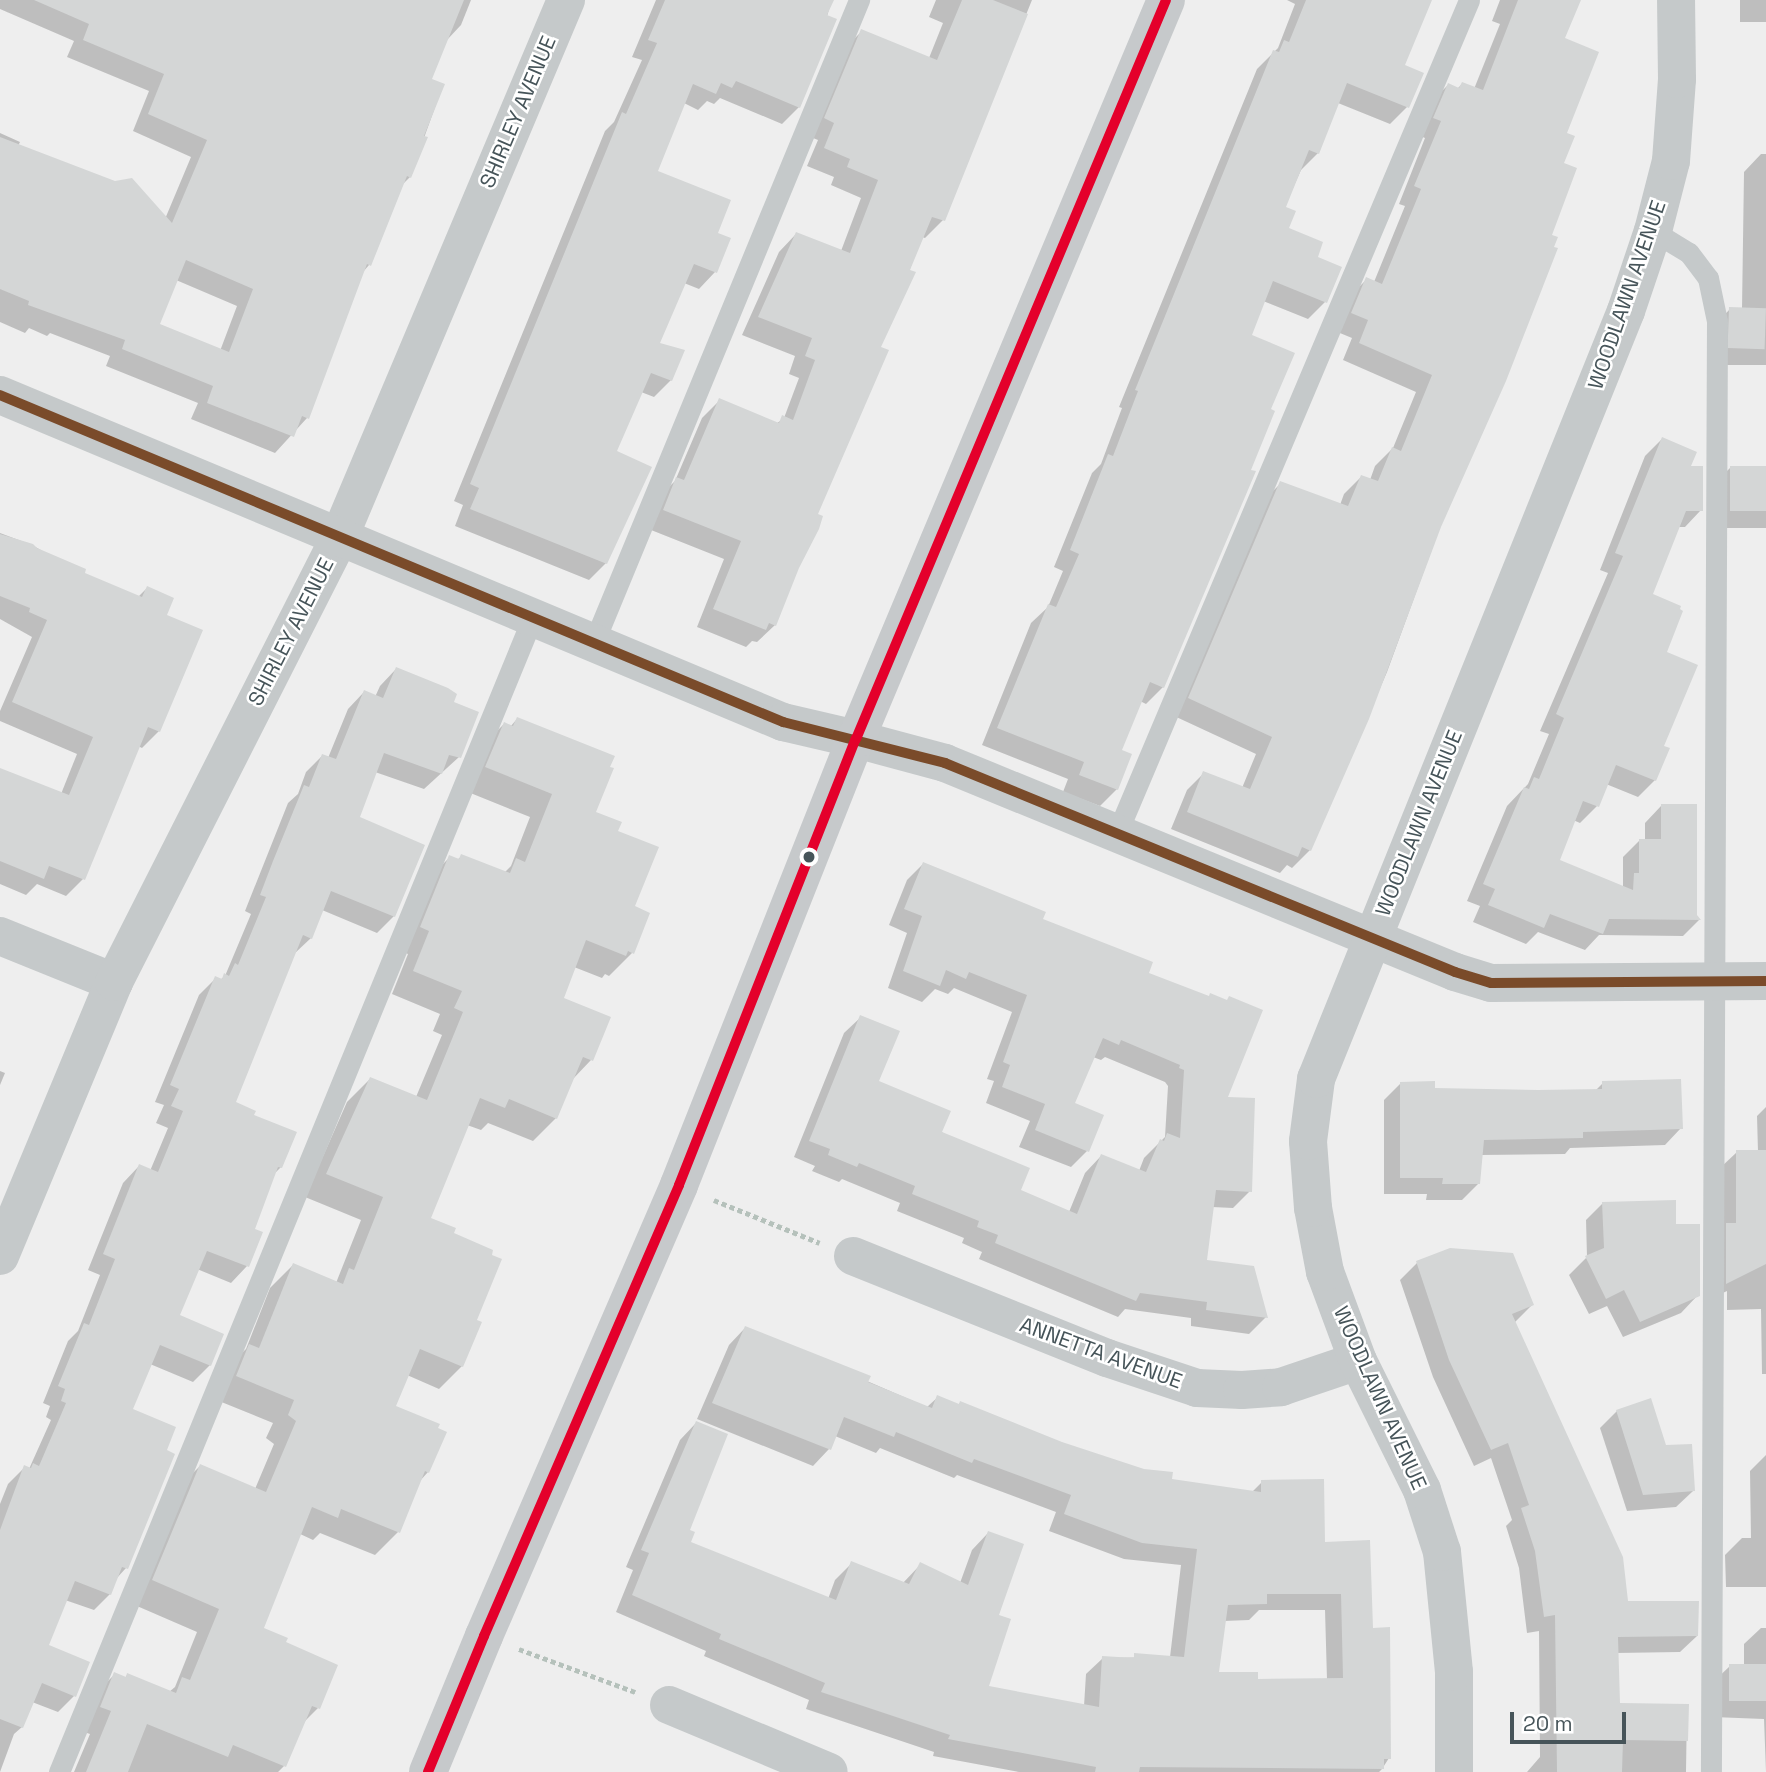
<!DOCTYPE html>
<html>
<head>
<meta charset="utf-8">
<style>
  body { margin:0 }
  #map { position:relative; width:1766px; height:1772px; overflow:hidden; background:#eee; font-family:"Space Grotesk",sans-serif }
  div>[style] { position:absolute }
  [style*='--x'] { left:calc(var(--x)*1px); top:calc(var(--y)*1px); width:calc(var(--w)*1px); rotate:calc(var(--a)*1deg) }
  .shadow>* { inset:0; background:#0003; transform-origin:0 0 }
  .building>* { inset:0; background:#d4d6d6; transform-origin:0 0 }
  .path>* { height:4.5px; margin-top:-2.25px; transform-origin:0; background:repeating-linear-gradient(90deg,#b5c1bb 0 5px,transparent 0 8.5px) }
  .service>* { height:21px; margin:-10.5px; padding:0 10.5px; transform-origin:10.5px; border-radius:10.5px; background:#c5c9ca }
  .minor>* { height:38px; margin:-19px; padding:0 19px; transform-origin:19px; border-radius:19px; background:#c5c9ca }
  .tertiary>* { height:38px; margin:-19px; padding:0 19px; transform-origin:19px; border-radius:19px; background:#c5c9ca }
  .secondary>* { height:38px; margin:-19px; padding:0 19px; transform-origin:19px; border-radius:19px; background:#c6c9cb }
  .bus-1>* { height:10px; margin:-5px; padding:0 5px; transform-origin:5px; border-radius:5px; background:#7a4b2a }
  .bus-2>* { height:10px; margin:-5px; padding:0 5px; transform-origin:5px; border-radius:5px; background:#e4002b }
  .dots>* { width:19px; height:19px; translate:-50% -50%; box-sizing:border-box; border:4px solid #fff; border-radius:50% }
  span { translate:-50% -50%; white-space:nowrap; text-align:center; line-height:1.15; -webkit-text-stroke:5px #fff; paint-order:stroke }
  .street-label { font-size:21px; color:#465459 }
  .scale { position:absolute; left:1510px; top:1712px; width:116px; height:32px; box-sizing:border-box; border:4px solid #465459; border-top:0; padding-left:9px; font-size:21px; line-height:24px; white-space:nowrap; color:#465459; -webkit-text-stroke:5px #fff; paint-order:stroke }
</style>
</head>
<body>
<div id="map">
  <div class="shadow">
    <i style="clip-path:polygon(evenodd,0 0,471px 0,461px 25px,446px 41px,430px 80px,443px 85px,410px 177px,402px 185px,369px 265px,363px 272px,307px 418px,275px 453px,191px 419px,198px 403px,106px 366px,110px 356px,50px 333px,47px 336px,29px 328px,25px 333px,0 322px,0 133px,20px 142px,18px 146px,165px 219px,191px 157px,133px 131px,149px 91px,67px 57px,74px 41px,0 9px,0 0,176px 280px,237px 306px,220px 351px,158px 325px,176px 280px)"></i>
    <i style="clip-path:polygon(656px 0,832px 0,799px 107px,782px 124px,720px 98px,714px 104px,707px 101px,698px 110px,684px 103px,656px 172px,716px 234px,715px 272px,699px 289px,684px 283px,658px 344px,671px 380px,654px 397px,641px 392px,615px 452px,606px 563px,589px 580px,455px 526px,463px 505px,454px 501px,605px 131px,614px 122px,642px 60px,632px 57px)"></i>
    <i style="clip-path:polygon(936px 0,1032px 0,943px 220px,925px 238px,922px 237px,775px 625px,757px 642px,752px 641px,746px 647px,697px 627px,724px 559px,646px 528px,659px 497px,675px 481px,702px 418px,720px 400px,776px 424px,784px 418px,799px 378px,789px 374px,795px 356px,742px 335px,779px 252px,796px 234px,841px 251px,861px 198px,831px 185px,834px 177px,807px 166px,818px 140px,808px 136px,844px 49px,862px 31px,929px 58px,943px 23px,929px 17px)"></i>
    <i style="clip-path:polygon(1287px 0,1430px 0,1402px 66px,1407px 107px,1390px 124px,1338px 103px,1318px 153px,1301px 170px,1284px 208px,1287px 229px,1315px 258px,1340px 268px,1325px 302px,1308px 319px,1263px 301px,1250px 336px,1269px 410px,1163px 687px,1146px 704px,1140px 701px,1120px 751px,1117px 789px,1100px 806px,1063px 792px,1068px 779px,982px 745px,1031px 623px,1048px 607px,1063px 571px,1054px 567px,1092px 473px,1101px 464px,1122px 408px,1119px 407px,1257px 69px,1278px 48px,1295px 4px)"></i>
    <i style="clip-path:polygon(1500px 0,1579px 0,1563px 39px,1564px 133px,1440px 527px,1387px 672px,1310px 850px,1292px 868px,1287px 865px,1280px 873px,1171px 829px,1187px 790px,1204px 773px,1242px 788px,1256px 754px,1172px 715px,1264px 500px,1281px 483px,1340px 505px,1344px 494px,1361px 477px,1370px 480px,1375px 466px,1393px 448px,1416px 392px,1343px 360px,1352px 338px,1335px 331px,1350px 296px,1367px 279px,1374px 282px,1405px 206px,1399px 204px,1425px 138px,1418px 135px,1431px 102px,1448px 85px,1457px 89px,1462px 84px,1474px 89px,1500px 24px,1492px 21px)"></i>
    <i style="left:1740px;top:0;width:26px;height:22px"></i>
    <i style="clip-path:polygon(1766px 86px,1766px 365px,1713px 365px,1713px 327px,1730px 309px,1742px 309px,1744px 172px,1761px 154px,1766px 154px)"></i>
    <i style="clip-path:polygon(1662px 439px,1688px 468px,1701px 510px,1685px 527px,1678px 527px,1651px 595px,1665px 653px,1662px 747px,1655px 780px,1638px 797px,1606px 784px,1597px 806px,1580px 823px,1573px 820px,1557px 861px,1623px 887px,1623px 857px,1640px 840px,1645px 840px,1645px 823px,1661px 806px,1695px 916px,1699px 920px,1683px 936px,1599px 935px,1585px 950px,1538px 932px,1526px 944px,1473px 922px,1480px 906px,1467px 901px,1507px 806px,1528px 784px,1549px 734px,1540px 731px,1608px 573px,1600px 570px,1645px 456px)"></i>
    <i style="clip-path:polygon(1730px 468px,1766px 468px,1766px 528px,1713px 528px,1713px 485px)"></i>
    <i style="clip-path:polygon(0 533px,32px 545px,82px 574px,138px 597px,147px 588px,165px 616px,159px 731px,142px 748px,138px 746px,83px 879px,66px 896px,37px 884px,26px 895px,0 884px,0 770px,61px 794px,77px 754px,0 721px,0 711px,32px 637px,0 619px)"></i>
    <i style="clip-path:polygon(396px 669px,452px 703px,459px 757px,424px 789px,375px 772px,357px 818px,394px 916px,377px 933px,322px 910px,311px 938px,294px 954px,233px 1103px,252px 1116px,281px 1167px,274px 1174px,253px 1230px,247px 1266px,231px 1283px,197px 1269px,177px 1316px,210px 1365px,193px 1382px,150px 1364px,131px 1410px,126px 1568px,116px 1579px,110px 1594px,94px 1610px,65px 1600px,47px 1646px,74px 1696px,58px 1712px,32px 1702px,22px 1727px,14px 1734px,0 1772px,0 1504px,8px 1484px,25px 1467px,29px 1469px,51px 1420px,46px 1417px,50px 1406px,43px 1403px,68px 1341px,78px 1331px,100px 1275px,88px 1270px,123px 1183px,139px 1166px,150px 1171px,168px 1128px,156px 1123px,164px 1105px,155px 1102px,199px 995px,216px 978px,220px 980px,225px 976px,251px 914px,245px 911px,288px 803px,298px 794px,306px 772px,322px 756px,328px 758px,348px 709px,364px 692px,375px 697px,380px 686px)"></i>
    <i style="clip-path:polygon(517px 719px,594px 813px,616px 832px,632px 907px,632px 953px,609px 976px,605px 974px,602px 978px,574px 967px,562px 999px,609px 1018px,591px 1060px,572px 1080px,556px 1118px,533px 1141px,488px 1123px,481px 1130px,467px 1125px,429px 1219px,451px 1234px,475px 1321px,462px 1366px,439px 1389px,407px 1375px,394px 1407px,428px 1472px,419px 1482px,398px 1532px,375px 1555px,320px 1533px,313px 1540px,298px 1533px,261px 1629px,283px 1643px,318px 1708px,302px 1724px,284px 1766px,278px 1772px,74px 1772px,90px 1734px,78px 1730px,92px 1697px,115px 1674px,125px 1678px,127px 1675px,169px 1692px,175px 1687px,197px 1632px,130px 1603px,177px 1489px,200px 1466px,255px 1489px,274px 1444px,266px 1438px,273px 1423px,214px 1399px,226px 1369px,246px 1349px,270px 1288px,293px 1265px,336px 1283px,361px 1220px,305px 1197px,347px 1102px,370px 1079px,416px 1097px,442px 1035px,433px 1031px,440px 1014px,392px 994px,408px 954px,398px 950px,427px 880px,450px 857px,457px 860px,462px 856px,504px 873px,511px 866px,530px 817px,463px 790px,481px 747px,504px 724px,510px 727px)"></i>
    <i style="clip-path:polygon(923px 864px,1147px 974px,1226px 1099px,1250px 1191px,1233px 1208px,1212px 1207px,1205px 1261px,1266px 1317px,1249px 1334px,1191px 1326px,1191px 1318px,1125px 1309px,1118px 1317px,979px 1259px,982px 1252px,962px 1243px,964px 1238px,897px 1211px,900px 1203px,842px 1179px,839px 1182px,812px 1171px,815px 1166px,794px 1157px,844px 1033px,861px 1017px,877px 1082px,1018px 1191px,1069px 1212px,1085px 1173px,1101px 1156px,1139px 1171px,1144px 1158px,1165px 1137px,1168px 1086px,1165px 1082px,1105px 1057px,1101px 1060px,1093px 1057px,1073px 1104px,1087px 1151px,1071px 1167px,1019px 1147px,1030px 1121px,986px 1103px,994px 1081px,987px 1079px,1012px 1012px,954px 988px,948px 994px,935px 989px,922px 1002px,888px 988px,907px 933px,889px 925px,907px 880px)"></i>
    <i style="clip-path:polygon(0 1071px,5px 1073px,0 1085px)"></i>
    <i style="clip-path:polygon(1401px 1083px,1434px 1090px,1595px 1091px,1603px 1083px,1681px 1128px,1665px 1145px,1570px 1148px,1565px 1154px,1481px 1155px,1478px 1184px,1462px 1200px,1426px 1200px,1427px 1194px,1384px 1194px,1384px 1100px)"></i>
    <i style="clip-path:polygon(1766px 1107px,1766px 1374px,1762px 1374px,1761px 1309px,1727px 1310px,1727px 1291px,1710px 1299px,1720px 1168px,1737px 1152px,1758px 1152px,1757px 1116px)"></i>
    <i style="clip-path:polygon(1603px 1203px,1675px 1226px,1698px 1295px,1681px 1313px,1623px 1337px,1607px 1306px,1589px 1314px,1569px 1275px,1587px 1257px,1586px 1220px)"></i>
    <i style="clip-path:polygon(1417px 1263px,1532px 1305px,1514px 1323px,1627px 1603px,1697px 1636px,1680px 1652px,1616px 1653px,1618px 1705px,1687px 1706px,1686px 1772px,1527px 1772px,1540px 1757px,1539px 1631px,1527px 1633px,1519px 1568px,1506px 1526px,1512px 1520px,1491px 1458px,1474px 1466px,1433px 1377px,1400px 1280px)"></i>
    <i style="clip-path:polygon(evenodd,745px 1328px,927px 1407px,938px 1397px,958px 1405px,960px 1403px,1061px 1443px,1171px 1481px,1252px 1492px,1262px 1482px,1323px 1543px,1372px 1630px,1389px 1758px,1382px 1769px,1379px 1772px,1019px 1772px,933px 1756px,934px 1752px,806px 1709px,809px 1700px,704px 1656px,706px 1651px,616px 1612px,633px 1570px,626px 1567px,680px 1440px,696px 1423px,689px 1543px,828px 1599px,835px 1580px,852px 1563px,902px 1584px,921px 1564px,960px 1583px,972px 1550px,988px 1533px,996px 1616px,987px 1687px,1084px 1706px,1086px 1674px,1103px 1658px,1170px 1657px,1181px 1565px,1124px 1559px,1049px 1531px,1056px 1512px,957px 1475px,954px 1478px,880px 1448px,876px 1453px,835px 1436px,829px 1449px,813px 1466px,697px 1419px,729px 1345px,745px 1328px,1259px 1610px,1325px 1610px,1327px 1680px,1256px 1680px,1217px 1674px,1224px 1621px,1249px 1620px,1259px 1610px)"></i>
    <i style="clip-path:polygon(1617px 1411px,1664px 1447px,1693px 1491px,1676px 1507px,1627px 1511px,1600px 1428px)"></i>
    <i style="clip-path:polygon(1766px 1455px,1766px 1587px,1726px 1587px,1725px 1555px,1742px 1538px,1751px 1538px,1750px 1471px)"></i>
    <i style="clip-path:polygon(1761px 1628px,1766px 1628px,1766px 1772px,1764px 1719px,1713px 1717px,1713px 1682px,1730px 1666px,1744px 1666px,1744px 1644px)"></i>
  </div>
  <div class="building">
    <i style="clip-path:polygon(evenodd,34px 0,464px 0,432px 79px,445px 84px,424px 136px,428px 137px,411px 178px,407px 176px,371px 266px,367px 264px,309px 419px,302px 416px,294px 437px,207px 403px,213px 386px,122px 349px,125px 340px,28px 305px,29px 301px,0 289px,0 137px,115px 181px,132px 178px,172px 223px,207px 140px,148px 114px,164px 74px,83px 40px,89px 24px,34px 0,186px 260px,253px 289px,229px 352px,160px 324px,186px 260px)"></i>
    <i style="clip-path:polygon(665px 0,834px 0,827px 15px,837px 19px,800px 108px,736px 81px,732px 88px,721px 83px,716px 94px,693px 84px,658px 171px,731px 200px,718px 233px,731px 238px,717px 273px,694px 264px,660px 343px,685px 350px,672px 381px,651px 373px,617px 451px,652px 467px,607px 564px,470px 509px,479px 488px,470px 484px,622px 112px,626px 114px,657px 43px,648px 40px)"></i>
    <i style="clip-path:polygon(962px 0,993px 0,1028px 14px,945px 221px,932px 217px,910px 270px,916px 272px,881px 347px,889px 350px,818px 514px,823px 516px,819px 529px,799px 568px,776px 626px,769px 623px,766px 630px,713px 609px,741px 541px,663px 510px,676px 477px,684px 480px,719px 398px,779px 423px,782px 415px,793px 420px,815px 360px,805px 356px,812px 338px,758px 317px,796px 232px,850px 253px,878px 180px,847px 167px,850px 159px,824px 148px,834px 123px,824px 118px,861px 29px,937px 60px)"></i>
    <i style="clip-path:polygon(1306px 0,1432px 0,1405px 65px,1424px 73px,1409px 108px,1347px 83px,1319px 154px,1309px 150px,1286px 207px,1296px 211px,1289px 228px,1323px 242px,1318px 257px,1342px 267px,1327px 303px,1273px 281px,1252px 335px,1295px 353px,1271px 409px,1275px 411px,1251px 470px,1256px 471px,1164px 688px,1150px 682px,1122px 750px,1132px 754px,1118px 790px,1079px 775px,1084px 762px,997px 728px,1048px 604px,1056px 607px,1079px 554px,1070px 550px,1108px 454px,1113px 456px,1138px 391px,1135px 390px,1273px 50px,1279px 52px,1284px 40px,1289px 42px)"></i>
    <i style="clip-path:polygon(1518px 0,1581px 0,1565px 38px,1599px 52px,1567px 133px,1575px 136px,1564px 163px,1577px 168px,1552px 235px,1558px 237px,1554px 247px,1558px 248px,1506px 381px,1441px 527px,1369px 719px,1311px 851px,1302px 847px,1298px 857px,1187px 812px,1203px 771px,1250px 789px,1272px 737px,1188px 698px,1280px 481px,1348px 506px,1361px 475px,1378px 481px,1392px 447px,1401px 451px,1432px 375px,1359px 343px,1368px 320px,1351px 313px,1366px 277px,1382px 284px,1421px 189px,1414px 186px,1441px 121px,1433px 118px,1448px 83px,1459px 88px,1462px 82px,1483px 90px)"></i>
    <i style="left:1729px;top:307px;width:37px;height:41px;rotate:2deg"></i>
    <i style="clip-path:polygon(1662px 437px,1697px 452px,1691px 466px,1703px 466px,1703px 511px,1686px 511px,1653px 594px,1681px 606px,1680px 609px,1683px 611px,1667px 652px,1698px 665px,1664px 746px,1670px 748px,1656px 781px,1616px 765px,1599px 807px,1583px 801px,1560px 860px,1633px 890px,1634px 873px,1639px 873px,1639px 839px,1661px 839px,1661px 804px,1697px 804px,1697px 915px,1701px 920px,1609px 919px,1603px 934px,1550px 914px,1544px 928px,1488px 905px,1495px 889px,1483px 884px,1524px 787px,1529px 789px,1534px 777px,1539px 779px,1564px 718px,1556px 714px,1623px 556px,1615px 553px)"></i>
    <i style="left:1730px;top:466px;width:36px;height:45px"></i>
    <i style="clip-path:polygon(0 534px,33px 544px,37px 548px,86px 569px,85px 573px,142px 597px,147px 586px,174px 598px,167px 615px,203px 630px,160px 732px,148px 727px,85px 880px,49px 866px,44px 879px,0 861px,0 768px,69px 795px,93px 737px,12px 702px,47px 620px,29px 612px,30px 608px,0 596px)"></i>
    <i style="clip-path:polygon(396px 667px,448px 688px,457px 694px,454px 702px,479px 712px,461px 758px,449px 755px,442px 774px,384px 753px,360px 817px,425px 845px,395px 917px,331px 891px,312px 939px,303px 935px,236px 1102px,256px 1111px,254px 1115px,297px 1132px,282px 1168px,278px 1167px,255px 1229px,263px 1232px,249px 1267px,207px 1251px,180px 1315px,224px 1334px,211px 1366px,160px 1345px,133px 1409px,176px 1427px,167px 1450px,175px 1454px,128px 1569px,122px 1567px,111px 1595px,75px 1581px,49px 1645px,90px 1662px,76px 1697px,42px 1683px,23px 1728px,0 1719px,0 1530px,24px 1465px,31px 1468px,33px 1463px,39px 1466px,66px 1403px,61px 1401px,65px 1389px,58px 1386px,84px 1323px,89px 1325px,115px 1259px,103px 1254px,139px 1164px,158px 1172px,183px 1111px,171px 1106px,179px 1089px,170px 1085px,215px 976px,222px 979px,224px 973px,229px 976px,235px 963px,238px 965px,266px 897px,260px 895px,273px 861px,304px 785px,309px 787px,322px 754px,336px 759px,364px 690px,383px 698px)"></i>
    <i style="clip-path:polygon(517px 717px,615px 756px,610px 767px,614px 768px,596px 812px,622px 822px,618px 831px,659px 847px,635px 906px,650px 913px,634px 954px,628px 951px,626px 956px,586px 940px,564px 998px,611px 1017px,593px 1061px,583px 1057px,557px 1119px,509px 1099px,505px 1108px,480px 1098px,431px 1218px,456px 1228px,454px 1233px,493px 1250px,492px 1255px,502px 1259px,477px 1320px,482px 1322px,463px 1367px,420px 1349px,396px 1406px,440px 1424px,438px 1428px,447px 1432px,429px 1473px,425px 1471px,400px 1533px,341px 1509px,338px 1518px,312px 1507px,264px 1628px,288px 1638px,286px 1642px,338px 1665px,320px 1709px,312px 1706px,286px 1767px,233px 1745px,228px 1757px,147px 1724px,128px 1772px,86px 1772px,111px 1711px,100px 1707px,114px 1672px,126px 1677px,127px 1673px,176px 1693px,182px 1677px,190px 1680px,219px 1609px,152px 1580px,200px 1464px,266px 1492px,296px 1421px,288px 1415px,294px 1400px,236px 1376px,249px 1344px,259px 1348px,293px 1263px,343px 1284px,349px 1268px,354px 1270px,383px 1197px,326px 1174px,370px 1077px,427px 1100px,463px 1012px,454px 1008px,462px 991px,413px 971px,429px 931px,420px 927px,449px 855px,459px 859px,461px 854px,510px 873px,516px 858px,525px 862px,552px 794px,485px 767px,504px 722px,513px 726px)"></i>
    <i style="clip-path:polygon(923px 862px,1046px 912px,1043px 919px,1153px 962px,1149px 973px,1209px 996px,1210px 993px,1227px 1000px,1229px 996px,1263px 1010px,1228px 1097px,1255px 1098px,1252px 1192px,1216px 1190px,1207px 1260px,1254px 1266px,1268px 1318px,1206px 1310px,1207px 1302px,1140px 1293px,1136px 1301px,995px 1243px,998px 1235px,977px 1227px,979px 1221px,912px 1194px,915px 1186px,859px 1163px,857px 1167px,828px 1155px,830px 1149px,809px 1141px,860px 1015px,900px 1031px,879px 1081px,951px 1111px,942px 1132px,1030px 1168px,1021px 1190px,1077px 1214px,1101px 1154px,1146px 1172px,1160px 1139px,1164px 1141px,1167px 1133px,1180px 1138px,1184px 1070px,1179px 1068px,1180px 1065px,1121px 1040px,1119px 1045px,1103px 1038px,1075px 1103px,1104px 1115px,1089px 1152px,1035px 1130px,1045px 1104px,1002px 1087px,1010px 1065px,1003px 1062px,1027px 995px,969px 972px,966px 979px,946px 970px,940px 986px,903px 971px,922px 916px,904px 909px)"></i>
    <i style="clip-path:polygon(1681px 1079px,1683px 1129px,1583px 1132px,1583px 1138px,1484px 1140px,1480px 1184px,1442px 1184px,1443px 1178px,1400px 1178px,1400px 1082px,1435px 1081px,1435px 1088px,1538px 1090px,1602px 1089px,1602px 1081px)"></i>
    <i style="clip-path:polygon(1736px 1150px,1766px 1150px,1766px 1264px,1726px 1284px,1726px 1223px,1736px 1223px)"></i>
    <i style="clip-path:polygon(1676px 1200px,1676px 1224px,1700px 1224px,1700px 1296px,1640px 1322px,1624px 1290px,1606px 1299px,1585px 1256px,1604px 1248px,1602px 1202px)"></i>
    <i style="clip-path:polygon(1450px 1248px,1513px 1253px,1534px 1305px,1512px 1314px,1623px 1557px,1628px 1601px,1699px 1601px,1698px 1636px,1618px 1637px,1620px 1703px,1689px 1704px,1688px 1741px,1623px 1740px,1622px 1772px,1557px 1772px,1555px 1615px,1544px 1617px,1535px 1551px,1521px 1508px,1529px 1505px,1508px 1443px,1491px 1450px,1449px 1360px,1416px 1261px)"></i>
    <i style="clip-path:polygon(evenodd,745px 1326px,871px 1376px,868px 1382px,932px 1408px,937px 1395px,959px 1404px,960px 1401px,1062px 1442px,1144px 1469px,1173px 1472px,1172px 1479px,1261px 1492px,1261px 1480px,1324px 1479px,1325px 1542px,1370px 1540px,1373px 1628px,1390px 1627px,1391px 1759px,1384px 1759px,1384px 1769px,1140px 1767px,1139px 1772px,1095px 1772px,1096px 1767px,948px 1739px,950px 1735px,821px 1692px,825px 1683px,719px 1639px,721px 1634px,632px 1595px,649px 1553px,641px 1550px,696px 1421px,728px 1434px,690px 1530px,695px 1532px,691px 1542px,836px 1600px,851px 1561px,909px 1584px,920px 1562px,968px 1585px,988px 1531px,1024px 1544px,999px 1615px,1011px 1619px,989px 1686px,1099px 1707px,1102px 1656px,1134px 1658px,1134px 1653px,1184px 1657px,1197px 1549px,1142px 1543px,1064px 1514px,1071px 1495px,974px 1459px,972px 1463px,896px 1432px,894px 1437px,844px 1417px,831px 1450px,712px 1403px,745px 1326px,1267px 1594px,1341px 1594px,1343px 1678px,1258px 1679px,1258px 1672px,1219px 1672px,1228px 1605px,1267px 1604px,1267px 1594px)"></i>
    <i style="clip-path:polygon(1651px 1398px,1666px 1445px,1692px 1444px,1695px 1491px,1643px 1495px,1616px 1410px)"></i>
    <i style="left:1729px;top:1664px;width:37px;height:37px"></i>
  </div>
  <div class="path">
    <i style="--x:714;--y:1200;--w:114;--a:22.1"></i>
    <i style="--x:519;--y:1649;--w:124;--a:20.3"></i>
  </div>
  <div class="service">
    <i style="--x:1653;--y:231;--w:42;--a:31.4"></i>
    <i style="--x:1689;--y:253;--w:31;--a:53"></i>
    <i style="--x:1708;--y:278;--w:44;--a:78.2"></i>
    <i style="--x:1717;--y:321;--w:1451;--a:90.24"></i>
    <i style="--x:594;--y:642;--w:695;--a:-67.57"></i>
    <i style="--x:1117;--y:833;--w:904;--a:-67.09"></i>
    <i style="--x:59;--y:1772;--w:1249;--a:-67.7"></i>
  </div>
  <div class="minor">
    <i style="--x:856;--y:739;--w:92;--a:15.1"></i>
    <i style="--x:945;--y:763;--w:551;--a:22.28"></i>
    <i style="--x:1455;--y:972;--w:38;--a:17"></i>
    <i style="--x:1491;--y:983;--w:275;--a:-0.4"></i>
    <i style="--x:0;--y:936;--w:123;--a:22"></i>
    <i style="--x:0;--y:1256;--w:297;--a:-67.4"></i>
    <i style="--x:114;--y:982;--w:498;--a:-63.1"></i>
    <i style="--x:339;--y:538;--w:584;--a:-67.12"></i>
    <i style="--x:853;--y:1256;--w:274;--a:21.9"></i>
    <i style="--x:1107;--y:1358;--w:95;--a:18.4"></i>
    <i style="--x:1197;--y:1388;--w:45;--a:2.5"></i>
    <i style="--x:1242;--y:1390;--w:39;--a:-4"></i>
    <i style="--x:1281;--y:1387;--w:81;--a:-18.7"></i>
    <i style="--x:669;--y:1705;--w:173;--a:22.7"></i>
    <i style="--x:1454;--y:1772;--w:100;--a:-90"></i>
    <i style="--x:1454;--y:1672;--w:121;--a:-95.7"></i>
    <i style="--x:1442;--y:1552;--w:65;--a:-107.9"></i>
    <i style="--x:1422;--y:1490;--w:144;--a:-116.4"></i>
    <i style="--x:1358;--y:1361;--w:95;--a:-110.3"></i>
    <i style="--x:1325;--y:1272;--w:65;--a:-100.6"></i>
    <i style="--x:1313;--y:1208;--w:67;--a:-94.3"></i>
    <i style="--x:1308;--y:1141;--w:63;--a:-82.6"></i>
    <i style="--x:1316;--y:1079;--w:828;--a:-68.02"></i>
    <i style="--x:1626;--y:311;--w:84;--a:-71.4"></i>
    <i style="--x:1653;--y:231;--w:72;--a:-75.6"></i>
    <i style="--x:1671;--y:161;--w:82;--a:-85.8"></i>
    <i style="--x:1677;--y:79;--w:79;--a:-90.7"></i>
  </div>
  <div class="tertiary">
    <i style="--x:0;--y:395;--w:849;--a:22.67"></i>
    <i style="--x:783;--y:722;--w:75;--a:13.1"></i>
  </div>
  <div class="secondary">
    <i style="--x:428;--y:1772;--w:147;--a:-67.6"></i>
    <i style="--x:484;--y:1636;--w:491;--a:-66.6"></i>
    <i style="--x:679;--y:1185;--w:480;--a:-68.4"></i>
    <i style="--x:856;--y:739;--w:801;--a:-67.24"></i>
  </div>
  <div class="bus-1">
    <i style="--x:0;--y:395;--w:849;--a:22.67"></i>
    <i style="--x:783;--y:722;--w:167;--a:14.2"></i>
    <i style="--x:945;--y:763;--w:551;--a:22.28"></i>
    <i style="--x:1455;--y:972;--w:38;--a:17"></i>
    <i style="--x:1491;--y:983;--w:275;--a:-0.4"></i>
  </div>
  <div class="bus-2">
    <i style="--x:428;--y:1772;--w:147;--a:-67.6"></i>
    <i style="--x:484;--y:1636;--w:491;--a:-66.6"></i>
    <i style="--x:679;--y:1185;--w:480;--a:-68.4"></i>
    <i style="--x:856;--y:739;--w:801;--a:-67.24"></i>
  </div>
  <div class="dots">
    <i style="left:809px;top:857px;background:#465459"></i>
  </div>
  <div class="street-label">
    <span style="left:518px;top:112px;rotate:-67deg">SHIRLEY AVENUE</span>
    <span style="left:1627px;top:295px;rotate:-71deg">WOODLAWN AVENUE</span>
    <span style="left:291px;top:632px;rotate:-63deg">SHIRLEY AVENUE</span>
    <span style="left:1419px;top:823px;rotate:-68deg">WOODLAWN AVENUE</span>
    <span style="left:1101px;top:1353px;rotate:20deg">ANNETTA AVENUE</span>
    <span style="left:1380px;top:1398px;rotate:66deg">WOODLAWN AVENUE</span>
  </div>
  <div class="scale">20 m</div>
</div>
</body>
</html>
